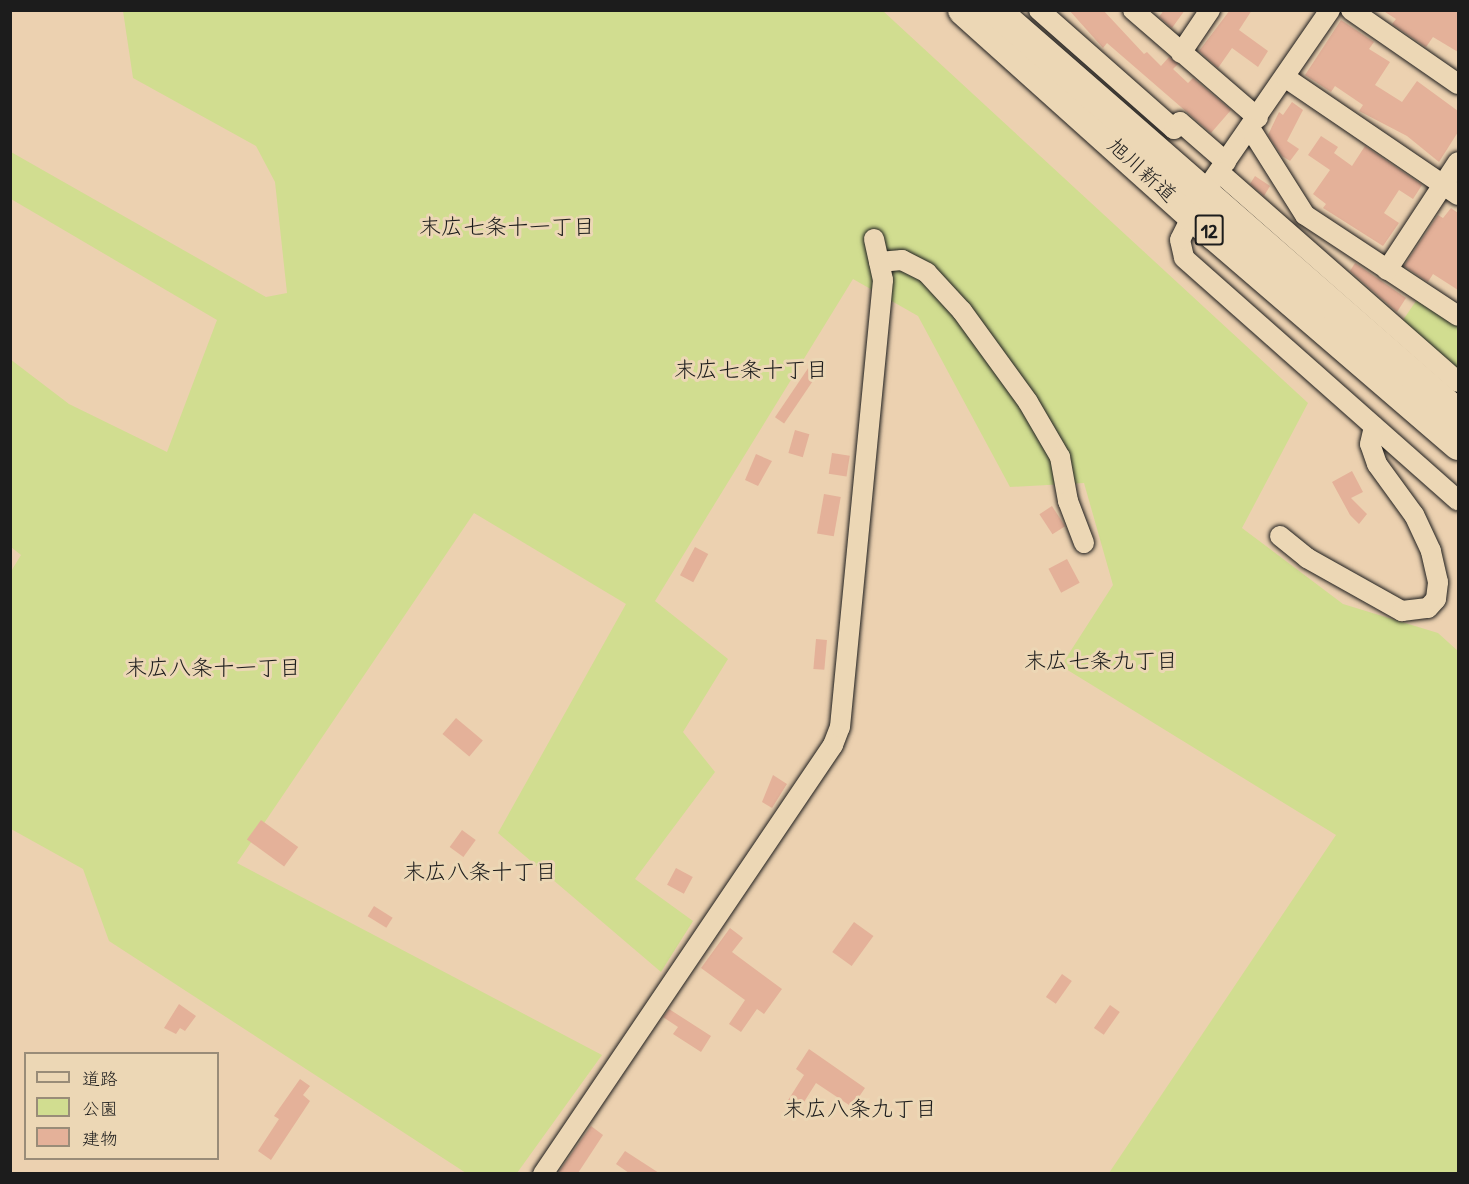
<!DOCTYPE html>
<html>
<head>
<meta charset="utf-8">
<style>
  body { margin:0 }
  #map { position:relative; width:1469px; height:1184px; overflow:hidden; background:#ecd1b0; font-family:"Patrick Hand","Klee One",sans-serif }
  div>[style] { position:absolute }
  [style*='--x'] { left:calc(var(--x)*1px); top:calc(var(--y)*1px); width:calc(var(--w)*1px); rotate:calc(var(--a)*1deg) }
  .green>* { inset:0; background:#d1dd90 }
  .building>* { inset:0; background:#e4b199; transform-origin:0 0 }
  .roads { filter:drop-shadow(0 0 2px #1c1c1c) drop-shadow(0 0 2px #1c1c1c) }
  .minor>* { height:20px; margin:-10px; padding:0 10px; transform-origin:10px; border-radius:10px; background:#ecd7b5 }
  .highway>* { height:30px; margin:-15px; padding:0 15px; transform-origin:15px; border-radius:15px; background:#ecd7b5 }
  span { translate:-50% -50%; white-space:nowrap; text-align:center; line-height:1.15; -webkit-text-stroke:6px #ecd7b5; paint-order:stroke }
  .shield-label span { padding:2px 4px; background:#ecd7b5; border:2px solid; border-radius:4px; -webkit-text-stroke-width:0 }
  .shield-label { font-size:20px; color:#1c1c1c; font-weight:700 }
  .street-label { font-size:21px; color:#1c1c1c }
  .neighbourhood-label { font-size:22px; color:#1c1c1c }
  .frame { position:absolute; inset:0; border:12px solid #1c1c1c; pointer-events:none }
  .legend { position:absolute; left:24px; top:1052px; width:195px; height:108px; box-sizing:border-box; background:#ecd7b5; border:2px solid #998c78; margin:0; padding:8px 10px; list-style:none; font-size:18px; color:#1c1c1c }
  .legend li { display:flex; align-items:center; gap:12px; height:30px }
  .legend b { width:30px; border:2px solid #998c78 }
</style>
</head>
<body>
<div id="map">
  <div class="green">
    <i style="clip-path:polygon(123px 11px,883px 11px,1308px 403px,1242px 528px,1343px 604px,1438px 633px,1458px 651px,1458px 1173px,1109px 1173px,1336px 835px,1061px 666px,1113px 585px,1084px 483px,1010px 487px,918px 316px,853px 279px,655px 601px,728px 659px,683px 732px,715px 772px,635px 879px,693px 921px,661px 972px,498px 833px,626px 604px,474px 513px,237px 863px,602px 1055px,517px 1173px,466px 1173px,109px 941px,83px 869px,11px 829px,10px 573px,21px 555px,11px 547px,10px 359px,69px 404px,167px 452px,217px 320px,11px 199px,11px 152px,266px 297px,287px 293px,275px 182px,256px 146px,133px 78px)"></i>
    <i style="clip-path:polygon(1418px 298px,1458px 326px,1458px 373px,1401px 323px)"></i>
  </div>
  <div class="building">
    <i style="clip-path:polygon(1069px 10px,1103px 10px,1144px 54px,1147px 52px,1161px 66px,1169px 57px,1178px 64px,1173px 69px,1188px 83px,1193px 78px,1231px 110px,1211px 133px,1107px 43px,1103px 48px)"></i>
    <i style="clip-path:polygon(1164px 10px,1185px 10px,1172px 28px,1159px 17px)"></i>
    <i style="clip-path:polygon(1230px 10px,1252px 10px,1239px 30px,1268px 51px,1258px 67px,1232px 48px,1218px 68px,1199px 51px)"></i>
    <i style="clip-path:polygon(1382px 10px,1458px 10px,1458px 52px,1433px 37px,1426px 47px,1392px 24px,1396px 19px)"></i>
    <i style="clip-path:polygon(1341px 20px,1374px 42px,1369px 49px,1390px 62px,1375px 85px,1402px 102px,1417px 81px,1458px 111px,1458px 132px,1439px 162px,1407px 136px,1359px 111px,1363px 105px,1335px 86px,1331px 92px,1305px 75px)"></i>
    <i style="clip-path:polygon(1292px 102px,1303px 110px,1287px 141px,1299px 149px,1290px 161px,1282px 156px,1268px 135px,1279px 112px,1283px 115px)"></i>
    <i style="clip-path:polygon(1321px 136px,1338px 147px,1334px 153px,1352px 166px,1365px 146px,1422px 185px,1413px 199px,1399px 190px,1384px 213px,1399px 223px,1383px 246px,1323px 208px,1326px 204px,1313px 194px,1330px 170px,1308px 155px)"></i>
    <i style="clip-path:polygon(1255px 176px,1270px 186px,1264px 196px,1250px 184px)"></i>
    <i style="clip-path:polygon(1451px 208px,1458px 213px,1458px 290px,1433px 274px,1428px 282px,1404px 266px,1438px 215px,1443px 218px)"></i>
    <i style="clip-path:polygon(1355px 263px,1406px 298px,1397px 312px,1350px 271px)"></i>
    <i style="left:813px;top:361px;width:11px;height:68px;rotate:34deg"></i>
    <i style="left:795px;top:430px;width:15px;height:24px;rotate:16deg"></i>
    <i style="left:832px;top:453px;width:18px;height:21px;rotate:9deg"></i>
    <i style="clip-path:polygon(756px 454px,772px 461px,758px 486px,745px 480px)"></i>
    <i style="clip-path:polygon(1352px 471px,1363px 492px,1351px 498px,1367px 514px,1359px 524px,1350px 515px,1332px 482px)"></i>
    <i style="left:824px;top:494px;width:17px;height:40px;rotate:10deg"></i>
    <i style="left:1052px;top:506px;width:24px;height:15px;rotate:57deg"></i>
    <i style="left:695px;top:547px;width:15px;height:32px;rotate:28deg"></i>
    <i style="left:1067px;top:559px;width:27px;height:21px;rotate:62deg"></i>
    <i style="left:816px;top:639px;width:11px;height:30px;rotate:5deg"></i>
    <i style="left:456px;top:718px;width:35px;height:21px;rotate:40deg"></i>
    <i style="clip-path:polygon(773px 775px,787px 784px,772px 808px,762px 802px)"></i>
    <i style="left:261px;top:820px;width:46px;height:24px;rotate:36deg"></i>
    <i style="left:462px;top:830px;width:17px;height:21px;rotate:36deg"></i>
    <i style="left:676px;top:868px;width:19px;height:19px;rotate:28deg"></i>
    <i style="left:374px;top:906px;width:22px;height:12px;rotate:32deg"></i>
    <i style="left:854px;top:922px;width:24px;height:37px;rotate:36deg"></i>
    <i style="clip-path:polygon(730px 928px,743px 938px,732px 952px,782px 989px,764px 1014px,757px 1009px,741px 1032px,729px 1024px,745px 1000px,701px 968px)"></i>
    <i style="left:1062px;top:974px;width:12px;height:28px;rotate:35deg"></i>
    <i style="clip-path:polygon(179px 1004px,196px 1016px,185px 1031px,180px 1028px,176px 1034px,164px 1028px)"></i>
    <i style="left:1110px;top:1005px;width:12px;height:28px;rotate:35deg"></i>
    <i style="clip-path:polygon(669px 1009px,711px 1036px,701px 1052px,673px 1034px,678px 1027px,663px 1017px)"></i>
    <i style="clip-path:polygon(809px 1049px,865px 1088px,852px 1107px,816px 1083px,797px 1113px,785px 1105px,804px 1075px,796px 1069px)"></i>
    <i style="clip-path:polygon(300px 1079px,310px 1086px,303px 1095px,310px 1101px,271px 1160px,258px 1151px,279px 1119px,274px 1116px)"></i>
    <i style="clip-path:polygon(591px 1126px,603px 1135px,584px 1164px,578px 1173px,558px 1173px)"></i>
    <i style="clip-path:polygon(625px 1151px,659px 1173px,629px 1173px,616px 1164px)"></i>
  </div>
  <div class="roads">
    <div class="minor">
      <i style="--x:1039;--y:10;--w:180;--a:41.4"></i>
      <i style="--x:1174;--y:129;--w:9;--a:-49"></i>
      <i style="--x:1180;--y:122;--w:61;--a:41"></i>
      <i style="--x:1133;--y:10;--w:165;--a:40.8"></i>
      <i style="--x:1330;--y:10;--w:224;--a:124.6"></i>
      <i style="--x:1203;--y:194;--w:51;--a:116.6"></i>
      <i style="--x:1180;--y:240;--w:18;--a:77"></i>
      <i style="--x:1184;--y:258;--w:366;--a:41.5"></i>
      <i style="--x:1351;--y:10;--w:130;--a:34.7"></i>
      <i style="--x:1181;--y:53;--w:52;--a:-56"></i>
      <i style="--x:1286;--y:78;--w:208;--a:34.2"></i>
      <i style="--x:1250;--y:128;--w:103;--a:57.7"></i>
      <i style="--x:1305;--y:215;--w:183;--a:33.4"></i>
      <i style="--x:1219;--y:172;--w:318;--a:41.3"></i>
      <i style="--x:879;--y:262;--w:23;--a:-5"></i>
      <i style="--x:902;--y:260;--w:28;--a:27"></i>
      <i style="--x:927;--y:273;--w:52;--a:47.4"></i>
      <i style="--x:962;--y:311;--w:112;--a:54"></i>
      <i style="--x:1028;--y:402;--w:64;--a:59.8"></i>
      <i style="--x:1060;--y:457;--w:45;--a:79.7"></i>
      <i style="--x:1068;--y:501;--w:45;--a:69.1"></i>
      <i style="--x:1387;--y:270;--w:129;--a:-56.7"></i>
      <i style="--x:1280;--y:536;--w:35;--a:39"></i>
      <i style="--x:1307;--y:558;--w:109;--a:29.2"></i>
      <i style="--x:1402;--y:611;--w:26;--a:-7"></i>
      <i style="--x:1428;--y:608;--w:12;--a:-48"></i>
      <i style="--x:1436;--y:599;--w:17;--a:-83"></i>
      <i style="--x:1438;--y:582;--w:32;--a:-103"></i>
      <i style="--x:1431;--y:551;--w:40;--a:-115"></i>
      <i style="--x:1414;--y:515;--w:63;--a:-126"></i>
      <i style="--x:1377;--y:464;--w:21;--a:-109"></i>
      <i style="--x:1370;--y:444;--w:18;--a:-77"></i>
      <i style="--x:543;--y:1174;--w:518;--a:-55.94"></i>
      <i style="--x:833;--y:745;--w:19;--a:-69"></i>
      <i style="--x:840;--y:727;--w:449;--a:-84.5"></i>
      <i style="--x:883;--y:280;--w:42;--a:-102.4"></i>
    </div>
    <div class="highway">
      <i style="--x:963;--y:10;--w:337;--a:41.9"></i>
      <i style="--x:1214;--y:235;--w:322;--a:40.7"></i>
      <i style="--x:995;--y:10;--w:614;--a:41.11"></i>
    </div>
  </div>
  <div class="shield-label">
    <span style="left:1209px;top:230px">12</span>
  </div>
  <div class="street-label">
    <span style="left:1142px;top:170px;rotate:42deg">旭川新道</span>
  </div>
  <div class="neighbourhood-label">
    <span style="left:507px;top:227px">末広七条十一丁目</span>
    <span style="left:751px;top:370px">末広七条十丁目</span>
    <span style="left:1101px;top:661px">末広七条九丁目</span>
    <span style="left:213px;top:668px">末広八条十一丁目</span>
    <span style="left:480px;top:872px">末広八条十丁目</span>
    <span style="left:860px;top:1109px">末広八条九丁目</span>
  </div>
  <div class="frame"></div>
  <ul class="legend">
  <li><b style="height:8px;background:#ecd7b5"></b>道路</li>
  <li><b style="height:16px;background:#d1dd90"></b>公園</li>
  <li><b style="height:16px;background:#e4b199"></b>建物</li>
  </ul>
</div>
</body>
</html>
